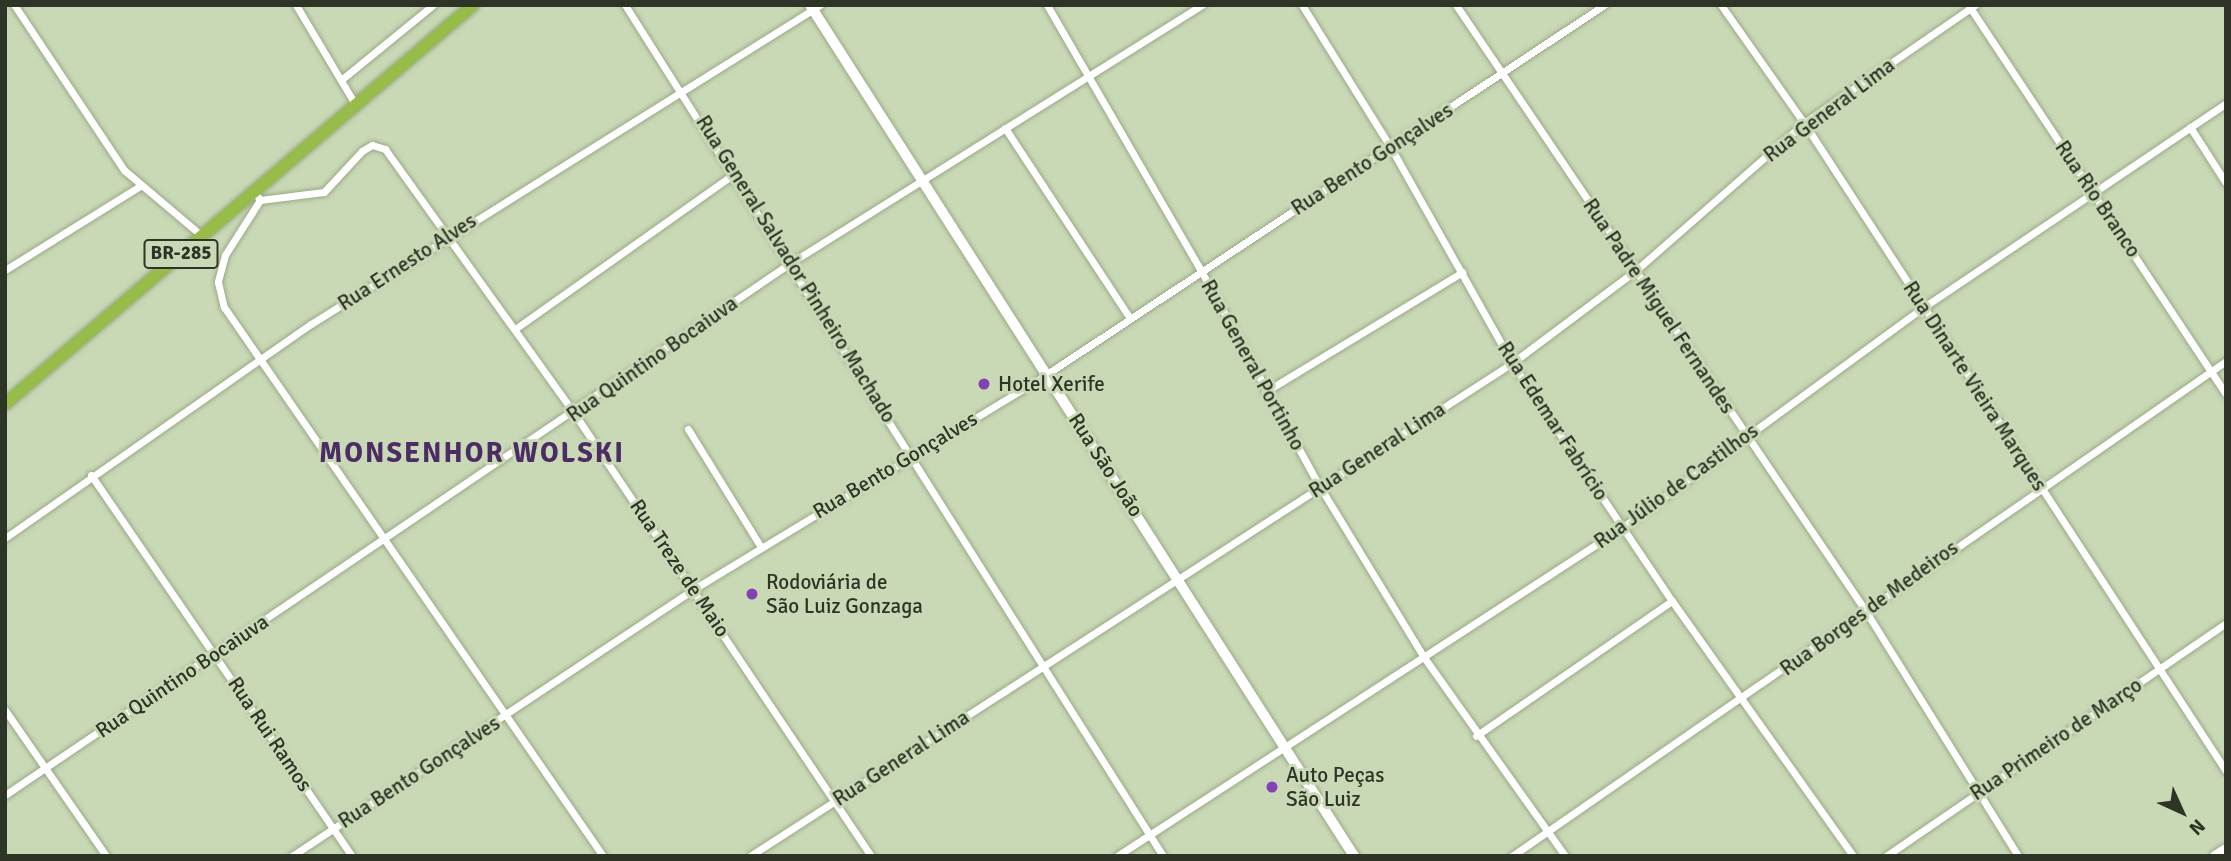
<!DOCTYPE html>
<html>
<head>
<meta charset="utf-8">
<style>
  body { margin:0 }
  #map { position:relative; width:2231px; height:861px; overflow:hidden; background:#c9d9b6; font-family:Signika,sans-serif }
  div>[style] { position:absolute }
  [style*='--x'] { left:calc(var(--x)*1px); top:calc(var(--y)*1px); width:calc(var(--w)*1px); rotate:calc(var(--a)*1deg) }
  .roads { filter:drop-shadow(0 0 2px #9aa987) drop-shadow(0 0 2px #9aa987) }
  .minor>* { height:7px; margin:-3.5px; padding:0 3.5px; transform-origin:3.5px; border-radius:3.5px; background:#fff }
  .tertiary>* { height:10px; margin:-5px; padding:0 5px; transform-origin:5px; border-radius:5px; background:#fff }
  .secondary>* { height:10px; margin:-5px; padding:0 5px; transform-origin:5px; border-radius:5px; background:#fff }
  .trunk>* { height:12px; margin:-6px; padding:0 6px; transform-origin:6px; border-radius:6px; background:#97bc4a }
  .dots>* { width:19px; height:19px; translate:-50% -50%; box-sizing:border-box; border:4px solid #c9d9b6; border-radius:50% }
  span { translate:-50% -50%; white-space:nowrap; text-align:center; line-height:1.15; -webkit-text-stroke:6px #c9d9b6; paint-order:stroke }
  .shield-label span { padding:2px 5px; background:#c9d9b6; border:2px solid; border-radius:5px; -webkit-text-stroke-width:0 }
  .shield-label { font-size:19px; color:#2e3426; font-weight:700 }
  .street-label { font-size:21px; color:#2e3426 }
  .poi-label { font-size:21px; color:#2e3426 }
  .left { translate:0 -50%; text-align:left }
  .district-label { font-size:28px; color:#4b2c65; font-weight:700; letter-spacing:2px }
  .frame { position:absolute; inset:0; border:7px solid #2e3426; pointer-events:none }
  .north { position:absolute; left:2147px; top:777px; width:70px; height:70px; -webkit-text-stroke:5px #c9d9b6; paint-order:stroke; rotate:135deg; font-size:19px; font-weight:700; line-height:28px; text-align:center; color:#2e3426 }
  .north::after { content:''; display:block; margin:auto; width:24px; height:32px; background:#2e3426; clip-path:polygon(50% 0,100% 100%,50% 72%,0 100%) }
</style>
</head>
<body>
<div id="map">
  <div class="roads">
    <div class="minor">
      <i style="--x:296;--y:5;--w:115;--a:59.2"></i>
      <i style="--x:625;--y:5;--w:1007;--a:57.7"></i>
      <i style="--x:1047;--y:5;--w:305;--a:59.9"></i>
      <i style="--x:1200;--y:269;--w:249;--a:61.2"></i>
      <i style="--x:1320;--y:487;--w:198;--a:58.6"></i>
      <i style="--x:1423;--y:656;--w:245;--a:54.6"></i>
      <i style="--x:1302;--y:5;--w:168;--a:58.1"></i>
      <i style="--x:1391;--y:148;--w:247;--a:60.6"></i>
      <i style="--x:1512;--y:363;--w:287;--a:56.1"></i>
      <i style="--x:1672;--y:601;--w:313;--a:54.6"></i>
      <i style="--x:1456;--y:5;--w:730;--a:55.94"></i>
      <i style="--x:1865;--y:610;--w:290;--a:58.1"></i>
      <i style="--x:1721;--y:5;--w:144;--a:54.9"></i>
      <i style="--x:1804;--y:123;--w:773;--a:56.93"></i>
      <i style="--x:15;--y:6;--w:197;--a:56.4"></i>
      <i style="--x:124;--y:170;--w:102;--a:40.2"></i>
      <i style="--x:1969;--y:6;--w:465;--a:56.5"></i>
      <i style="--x:341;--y:80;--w:119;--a:-39.2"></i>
      <i style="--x:2190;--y:127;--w:67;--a:57.3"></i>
      <i style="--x:1005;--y:128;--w:226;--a:56.7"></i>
      <i style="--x:258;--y:197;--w:4;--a:56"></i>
      <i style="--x:260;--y:200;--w:65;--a:122.5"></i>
      <i style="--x:225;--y:255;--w:28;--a:105"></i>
      <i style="--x:218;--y:282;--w:26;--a:77"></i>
      <i style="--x:224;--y:307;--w:667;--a:55.38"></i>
      <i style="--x:260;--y:200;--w:64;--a:-7.1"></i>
      <i style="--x:324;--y:192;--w:56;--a:-47.2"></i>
      <i style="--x:362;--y:151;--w:12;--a:-31"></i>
      <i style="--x:372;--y:145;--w:14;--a:17"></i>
      <i style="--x:385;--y:149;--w:325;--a:54.4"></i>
      <i style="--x:574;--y:413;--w:533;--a:56.16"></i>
      <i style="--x:5;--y:270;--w:159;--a:-31.9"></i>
      <i style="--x:515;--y:329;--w:270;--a:-35.3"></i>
      <i style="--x:1265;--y:392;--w:231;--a:-31.3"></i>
      <i style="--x:688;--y:429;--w:139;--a:58.3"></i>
      <i style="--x:91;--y:475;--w:462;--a:55.6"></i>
      <i style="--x:5;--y:538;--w:373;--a:-35"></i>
      <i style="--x:311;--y:324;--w:601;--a:-32.08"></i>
      <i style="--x:5;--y:710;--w:178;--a:55.3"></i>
      <i style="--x:1476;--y:736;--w:238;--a:-34.6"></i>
      <i style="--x:5;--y:795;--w:951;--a:-34.11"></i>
      <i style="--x:792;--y:262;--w:484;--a:-32.1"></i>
      <i style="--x:292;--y:856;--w:483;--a:-33.6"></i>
      <i style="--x:694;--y:589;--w:413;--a:-31.3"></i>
      <i style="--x:1047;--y:374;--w:668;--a:-33.52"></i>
      <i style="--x:750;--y:856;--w:908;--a:-32.9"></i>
      <i style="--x:1512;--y:363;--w:154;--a:-36.8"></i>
      <i style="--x:1635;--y:271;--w:225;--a:-41.2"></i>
      <i style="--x:1804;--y:123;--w:208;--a:-34.6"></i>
      <i style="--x:1117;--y:856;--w:604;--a:-33.03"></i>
      <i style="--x:1623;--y:527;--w:373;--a:-36.2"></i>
      <i style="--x:1924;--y:307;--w:364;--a:-34"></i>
      <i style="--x:1512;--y:856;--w:869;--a:-34.73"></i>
      <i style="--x:1886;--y:856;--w:412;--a:-34.4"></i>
    </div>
    <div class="tertiary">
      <i style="--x:2215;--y:856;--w:13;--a:-32"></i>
    </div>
    <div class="secondary">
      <i style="--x:810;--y:5;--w:1010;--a:57.41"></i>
    </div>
    <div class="trunk">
      <i style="--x:5;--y:404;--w:615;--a:-40.45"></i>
    </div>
  </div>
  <div class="dots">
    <i style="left:984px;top:384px;background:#8341b5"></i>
    <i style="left:752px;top:594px;background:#8341b5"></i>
    <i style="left:1272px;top:787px;background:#8341b5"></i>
  </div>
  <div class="shield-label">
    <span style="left:181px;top:254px">BR-285</span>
  </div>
  <div class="street-label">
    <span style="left:1829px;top:110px;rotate:-37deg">Rua General Lima</span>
    <span style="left:1372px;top:159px;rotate:-33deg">Rua Bento Gonçalves</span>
    <span style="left:2098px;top:199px;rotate:56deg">Rua Rio Branco</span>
    <span style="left:407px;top:262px;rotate:-33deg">Rua Ernesto Alves</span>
    <span style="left:796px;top:269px;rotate:58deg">Rua General Salvador Pinheiro Machado</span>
    <span style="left:1659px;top:306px;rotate:56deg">Rua Padre Miguel Fernandes</span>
    <span style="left:652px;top:359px;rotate:-35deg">Rua Quintino Bocaiuva</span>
    <span style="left:1253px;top:365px;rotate:61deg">Rua General Portinho</span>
    <span style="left:1975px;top:386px;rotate:57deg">Rua Dinarte Vieira Marques</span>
    <span style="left:1553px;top:421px;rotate:57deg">Rua Edemar Fabrício</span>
    <span style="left:1377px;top:450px;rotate:-33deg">Rua General Lima</span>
    <span style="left:895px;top:465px;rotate:-31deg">Rua Bento Gonçalves</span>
    <span style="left:1106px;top:465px;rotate:57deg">Rua São João</span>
    <span style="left:1676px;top:486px;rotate:-36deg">Rua Júlio de Castilhos</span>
    <span style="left:680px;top:568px;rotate:56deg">Rua Treze de Maio</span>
    <span style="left:1869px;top:608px;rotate:-36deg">Rua Borges de Medeiros</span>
    <span style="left:182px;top:676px;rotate:-34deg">Rua Quintino Bocaiuva</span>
    <span style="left:270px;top:734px;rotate:56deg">Rua Rui Ramos</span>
    <span style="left:2056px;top:739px;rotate:-34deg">Rua Primeiro de Março</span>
    <span style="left:901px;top:758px;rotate:-33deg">Rua General Lima</span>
    <span style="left:419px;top:772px;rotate:-33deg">Rua Bento Gonçalves</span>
  </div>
  <div class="poi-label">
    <span class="left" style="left:998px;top:384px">Hotel Xerife</span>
    <span class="left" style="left:766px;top:594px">Rodoviária de<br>São Luiz Gonzaga</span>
    <span class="left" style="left:1286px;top:787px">Auto Peças<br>São Luiz</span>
  </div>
  <div class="district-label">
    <span style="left:472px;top:453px">MONSENHOR WOLSKI</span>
  </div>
  <div class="frame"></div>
  <div class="north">N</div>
</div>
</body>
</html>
